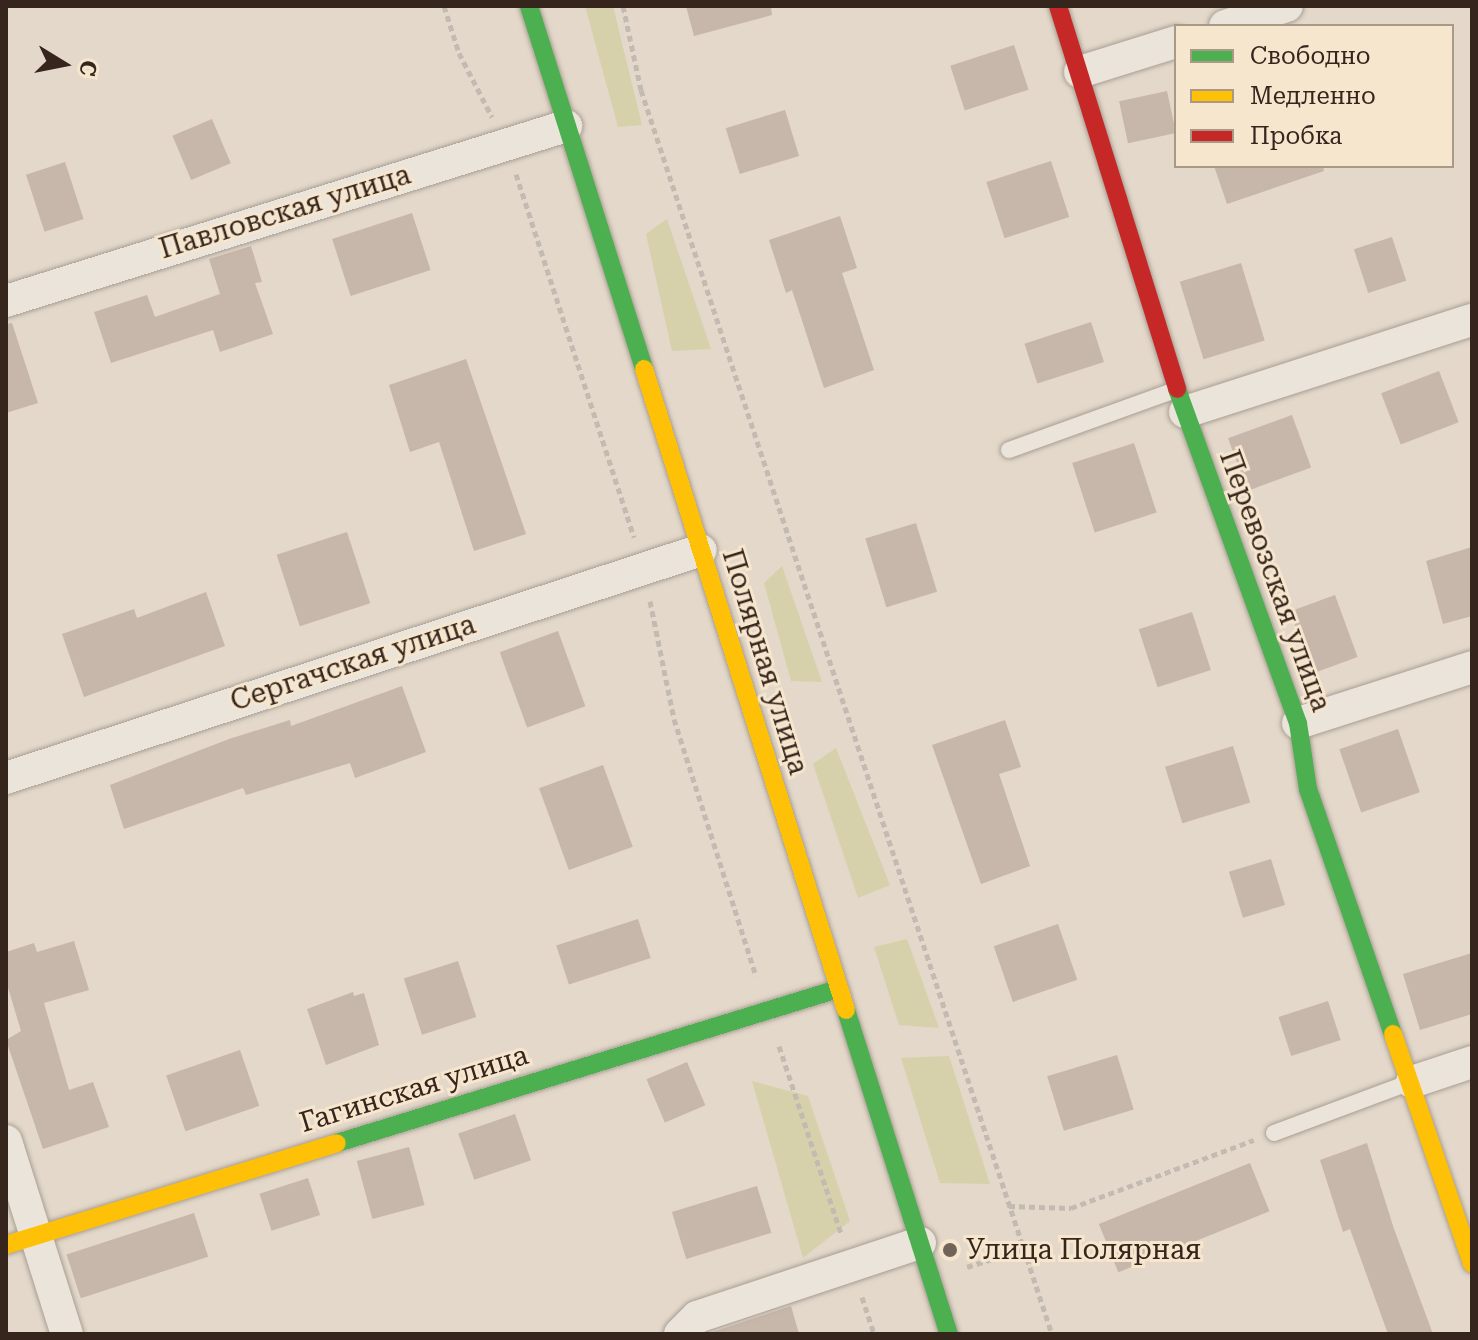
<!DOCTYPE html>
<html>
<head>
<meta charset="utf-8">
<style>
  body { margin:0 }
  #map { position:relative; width:1478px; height:1340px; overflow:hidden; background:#e3d8c9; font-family:"Roboto Serif",serif }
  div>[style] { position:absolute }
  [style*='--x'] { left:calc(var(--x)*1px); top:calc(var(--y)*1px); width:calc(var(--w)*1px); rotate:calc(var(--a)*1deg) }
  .green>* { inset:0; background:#d6d1ab }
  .building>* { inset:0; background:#c7b6aa; transform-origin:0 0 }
  .path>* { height:5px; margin-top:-2.5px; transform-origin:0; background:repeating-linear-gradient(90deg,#c3bbb2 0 6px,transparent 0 10px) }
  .roads { filter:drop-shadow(0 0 2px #a89e93) drop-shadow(0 0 2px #a89e93) }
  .lane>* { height:16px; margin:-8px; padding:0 8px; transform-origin:8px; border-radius:8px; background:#ebe4db }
  .street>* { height:32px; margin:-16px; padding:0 16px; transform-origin:16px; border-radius:16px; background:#ebe4db }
  .fast>* { height:18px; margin:-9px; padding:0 9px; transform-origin:9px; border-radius:9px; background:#4caf50 }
  .slow>* { height:18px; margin:-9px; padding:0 9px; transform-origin:9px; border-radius:9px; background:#ffc107 }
  .jam>* { height:18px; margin:-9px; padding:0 9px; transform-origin:9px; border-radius:9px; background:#c62828 }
  .dots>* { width:22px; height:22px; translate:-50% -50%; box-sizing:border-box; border:4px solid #f6e6ce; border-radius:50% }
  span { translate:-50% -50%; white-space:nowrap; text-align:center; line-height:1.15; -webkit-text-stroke:6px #f6e6ce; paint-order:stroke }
  .street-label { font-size:28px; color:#36251c }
  .poi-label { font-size:28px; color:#36251c }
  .left { translate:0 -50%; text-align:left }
  .frame { position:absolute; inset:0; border:8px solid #36251c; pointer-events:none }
  .legend { position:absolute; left:1174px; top:24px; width:280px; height:144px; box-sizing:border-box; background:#f6e6ce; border:2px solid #a99987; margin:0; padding:10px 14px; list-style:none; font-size:24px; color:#36251c }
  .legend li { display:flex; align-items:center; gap:16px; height:40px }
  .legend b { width:40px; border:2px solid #a99987 }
  .north { position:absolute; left:24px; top:24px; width:80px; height:80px; -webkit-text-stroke:6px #f6e6ce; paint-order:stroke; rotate:100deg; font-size:22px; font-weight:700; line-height:32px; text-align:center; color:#36251c }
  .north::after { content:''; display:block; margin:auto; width:28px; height:36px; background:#36251c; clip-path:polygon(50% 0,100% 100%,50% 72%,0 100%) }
</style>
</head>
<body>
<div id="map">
  <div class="green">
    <i style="clip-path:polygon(585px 6px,613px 6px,642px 125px,618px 127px)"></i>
    <i style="clip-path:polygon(667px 219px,711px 349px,672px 351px,646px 234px)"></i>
    <i style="clip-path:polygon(782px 566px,822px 682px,791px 681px,764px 583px)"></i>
    <i style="clip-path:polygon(836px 748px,890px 885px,858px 898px,813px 764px)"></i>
    <i style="clip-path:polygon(907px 939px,939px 1028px,899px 1025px,874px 947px)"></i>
    <i style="clip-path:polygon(949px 1056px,990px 1184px,940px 1183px,901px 1058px)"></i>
    <i style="clip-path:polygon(752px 1081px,808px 1096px,850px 1221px,803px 1258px)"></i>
  </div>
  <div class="building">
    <i style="clip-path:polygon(686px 6px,771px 6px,772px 15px,694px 36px)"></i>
    <i style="left:1014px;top:45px;width:47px;height:67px;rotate:72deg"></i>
    <i style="left:1167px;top:91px;width:43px;height:49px;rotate:78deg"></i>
    <i style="left:785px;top:110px;width:48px;height:62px;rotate:73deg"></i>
    <i style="left:212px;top:119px;width:48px;height:43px;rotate:67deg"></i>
    <i style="left:1051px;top:161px;width:59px;height:68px;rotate:72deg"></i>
    <i style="left:65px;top:162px;width:60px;height:41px;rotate:72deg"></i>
    <i style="clip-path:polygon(1214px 166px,1323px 166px,1324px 171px,1227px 204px)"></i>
    <i style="left:412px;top:213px;width:60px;height:84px;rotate:72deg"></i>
    <i style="clip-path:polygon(840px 216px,857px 268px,842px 273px,874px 370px,824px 388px,792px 290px,786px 293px,769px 240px)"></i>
    <i style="left:1392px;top:237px;width:46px;height:40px;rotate:72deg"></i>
    <i style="clip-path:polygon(251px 246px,262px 282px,255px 283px,273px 334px,220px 352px,213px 330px,111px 363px,94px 312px,147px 295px,155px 317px,220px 294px,209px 259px)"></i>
    <i style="left:1241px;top:263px;width:81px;height:64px;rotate:73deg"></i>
    <i style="left:1091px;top:322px;width:42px;height:70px;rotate:72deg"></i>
    <i style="clip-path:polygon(12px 323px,38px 403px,6px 413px,6px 324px)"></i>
    <i style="clip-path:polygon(466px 359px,526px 534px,474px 551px,439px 442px,410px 452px,389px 385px)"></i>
    <i style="left:1439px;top:371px;width:55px;height:62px;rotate:69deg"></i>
    <i style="left:1292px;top:415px;width:56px;height:68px;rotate:70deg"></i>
    <i style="left:1134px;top:443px;width:73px;height:65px;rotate:72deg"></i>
    <i style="left:916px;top:523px;width:72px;height:53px;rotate:73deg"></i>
    <i style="left:347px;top:532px;width:75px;height:74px;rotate:72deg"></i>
    <i style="clip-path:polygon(1472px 547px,1472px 616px,1443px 624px,1426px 561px)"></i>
    <i style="clip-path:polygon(206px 592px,225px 646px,84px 697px,62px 634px,134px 609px,137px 618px)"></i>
    <i style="left:1335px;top:595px;width:66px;height:48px;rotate:70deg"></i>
    <i style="left:1192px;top:612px;width:61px;height:56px;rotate:72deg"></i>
    <i style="left:558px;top:631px;width:80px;height:62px;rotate:70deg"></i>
    <i style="clip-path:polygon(402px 686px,426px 752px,355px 778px,350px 763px,246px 795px,243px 788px,124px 829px,110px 785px,229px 739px,290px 720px,291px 726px)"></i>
    <i style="clip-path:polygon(1005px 720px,1021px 767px,999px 774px,1030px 866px,981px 884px,932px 745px)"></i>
    <i style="left:1398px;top:729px;width:67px;height:62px;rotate:71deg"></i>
    <i style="left:1233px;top:746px;width:59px;height:71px;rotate:73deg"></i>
    <i style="left:603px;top:765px;width:87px;height:68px;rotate:70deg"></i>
    <i style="left:1271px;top:859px;width:48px;height:44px;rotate:73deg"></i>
    <i style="left:638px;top:919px;width:41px;height:86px;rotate:72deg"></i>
    <i style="left:1058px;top:924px;width:59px;height:68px;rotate:71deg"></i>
    <i style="clip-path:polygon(74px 941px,89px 990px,44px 1003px,69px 1090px,93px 1082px,109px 1127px,43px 1149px,6px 1040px,21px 1031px,6px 981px,6px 952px,34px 943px,37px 952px)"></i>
    <i style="clip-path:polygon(1472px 953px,1472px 1014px,1420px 1030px,1403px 974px)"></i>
    <i style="left:458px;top:961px;width:59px;height:57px;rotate:72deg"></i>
    <i style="clip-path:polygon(353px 992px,354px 996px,364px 993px,379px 1045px,326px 1065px,307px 1009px)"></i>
    <i style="left:1328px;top:1001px;width:41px;height:52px;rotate:72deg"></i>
    <i style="left:240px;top:1050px;width:59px;height:78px;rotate:71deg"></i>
    <i style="left:1117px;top:1055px;width:57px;height:73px;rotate:73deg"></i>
    <i style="left:687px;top:1062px;width:47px;height:44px;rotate:67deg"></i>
    <i style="left:515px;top:1114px;width:49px;height:60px;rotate:71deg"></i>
    <i style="clip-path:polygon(1367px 1143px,1394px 1229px,1433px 1334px,1388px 1334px,1350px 1229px,1343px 1232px,1320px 1160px)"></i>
    <i style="left:409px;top:1147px;width:60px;height:54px;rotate:75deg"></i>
    <i style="left:1250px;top:1163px;width:52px;height:163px;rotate:68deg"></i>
    <i style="left:308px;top:1178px;width:39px;height:51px;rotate:72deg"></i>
    <i style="left:757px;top:1186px;width:49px;height:89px;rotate:73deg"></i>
    <i style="left:194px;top:1213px;width:46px;height:134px;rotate:72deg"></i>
    <i style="clip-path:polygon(791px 1306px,799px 1334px,707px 1334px)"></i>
  </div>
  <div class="path">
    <i style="--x:444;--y:6;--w:49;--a:72.3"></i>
    <i style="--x:459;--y:53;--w:72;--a:62.7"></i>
    <i style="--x:623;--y:6;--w:86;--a:77.9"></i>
    <i style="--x:641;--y:90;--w:1310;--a:71.72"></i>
    <i style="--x:516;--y:174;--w:382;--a:72"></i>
    <i style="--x:650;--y:601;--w:120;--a:78.5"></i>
    <i style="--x:674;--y:719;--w:270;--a:72.3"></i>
    <i style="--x:779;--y:1046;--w:198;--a:71.7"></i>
    <i style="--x:1009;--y:1206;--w:62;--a:1.8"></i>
    <i style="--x:1071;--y:1208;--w:195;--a:-20.4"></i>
    <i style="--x:967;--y:1267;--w:59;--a:-17.8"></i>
    <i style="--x:862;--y:1297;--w:39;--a:72"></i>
  </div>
  <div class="roads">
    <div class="lane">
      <i style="--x:1009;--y:450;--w:177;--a:-19.8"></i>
      <i style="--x:1274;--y:1133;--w:141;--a:-20.4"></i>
    </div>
    <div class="street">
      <i style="--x:1225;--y:26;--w:65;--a:-17.9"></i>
      <i style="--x:1080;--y:72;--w:101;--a:-17.4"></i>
      <i style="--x:6;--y:301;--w:587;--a:-17.35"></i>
      <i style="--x:1185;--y:412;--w:301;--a:-17.8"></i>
      <i style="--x:1298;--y:723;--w:183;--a:-17.8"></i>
      <i style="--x:6;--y:778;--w:731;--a:-18.16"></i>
      <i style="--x:1412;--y:1082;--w:63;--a:-18.4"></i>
      <i style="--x:6;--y:1141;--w:202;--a:72.5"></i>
      <i style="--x:680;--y:1334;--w:24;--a:-45"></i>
      <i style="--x:697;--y:1317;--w:235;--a:-18.4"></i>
    </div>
    <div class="fast">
      <i style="--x:529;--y:6;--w:381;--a:72.4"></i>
      <i style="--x:1177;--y:389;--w:355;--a:70.1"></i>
      <i style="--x:1298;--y:723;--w:67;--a:81.4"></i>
      <i style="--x:1308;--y:789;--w:259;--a:70.9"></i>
      <i style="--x:846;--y:1010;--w:340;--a:72.4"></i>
      <i style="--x:337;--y:1143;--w:524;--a:-17.09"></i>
    </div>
    <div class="slow">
      <i style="--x:644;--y:369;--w:672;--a:72.51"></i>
      <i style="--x:1393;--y:1034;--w:243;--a:71"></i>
      <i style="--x:6;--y:1245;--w:346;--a:-17.1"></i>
    </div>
    <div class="jam">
      <i style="--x:1058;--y:6;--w:401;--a:72.7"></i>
    </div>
  </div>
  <div class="dots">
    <i style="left:950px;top:1250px;background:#736459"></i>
  </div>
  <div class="street-label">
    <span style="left:285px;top:212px;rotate:-17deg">Павловская улица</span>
    <span style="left:1275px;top:581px;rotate:70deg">Перевозская улица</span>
    <span style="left:765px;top:662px;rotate:73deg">Полярная улица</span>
    <span style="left:353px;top:663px;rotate:-18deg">Сергачская улица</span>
    <span style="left:414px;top:1089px;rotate:-17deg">Гагинская улица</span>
  </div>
  <div class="poi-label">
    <span class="left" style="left:966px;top:1250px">Улица Полярная</span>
  </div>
  <div class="frame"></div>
  <ul class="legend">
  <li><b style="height:10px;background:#4caf50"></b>Свободно</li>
  <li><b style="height:10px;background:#ffc107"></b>Медленно</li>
  <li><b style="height:10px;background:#c62828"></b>Пробка</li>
  </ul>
  <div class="north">С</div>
</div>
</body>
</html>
